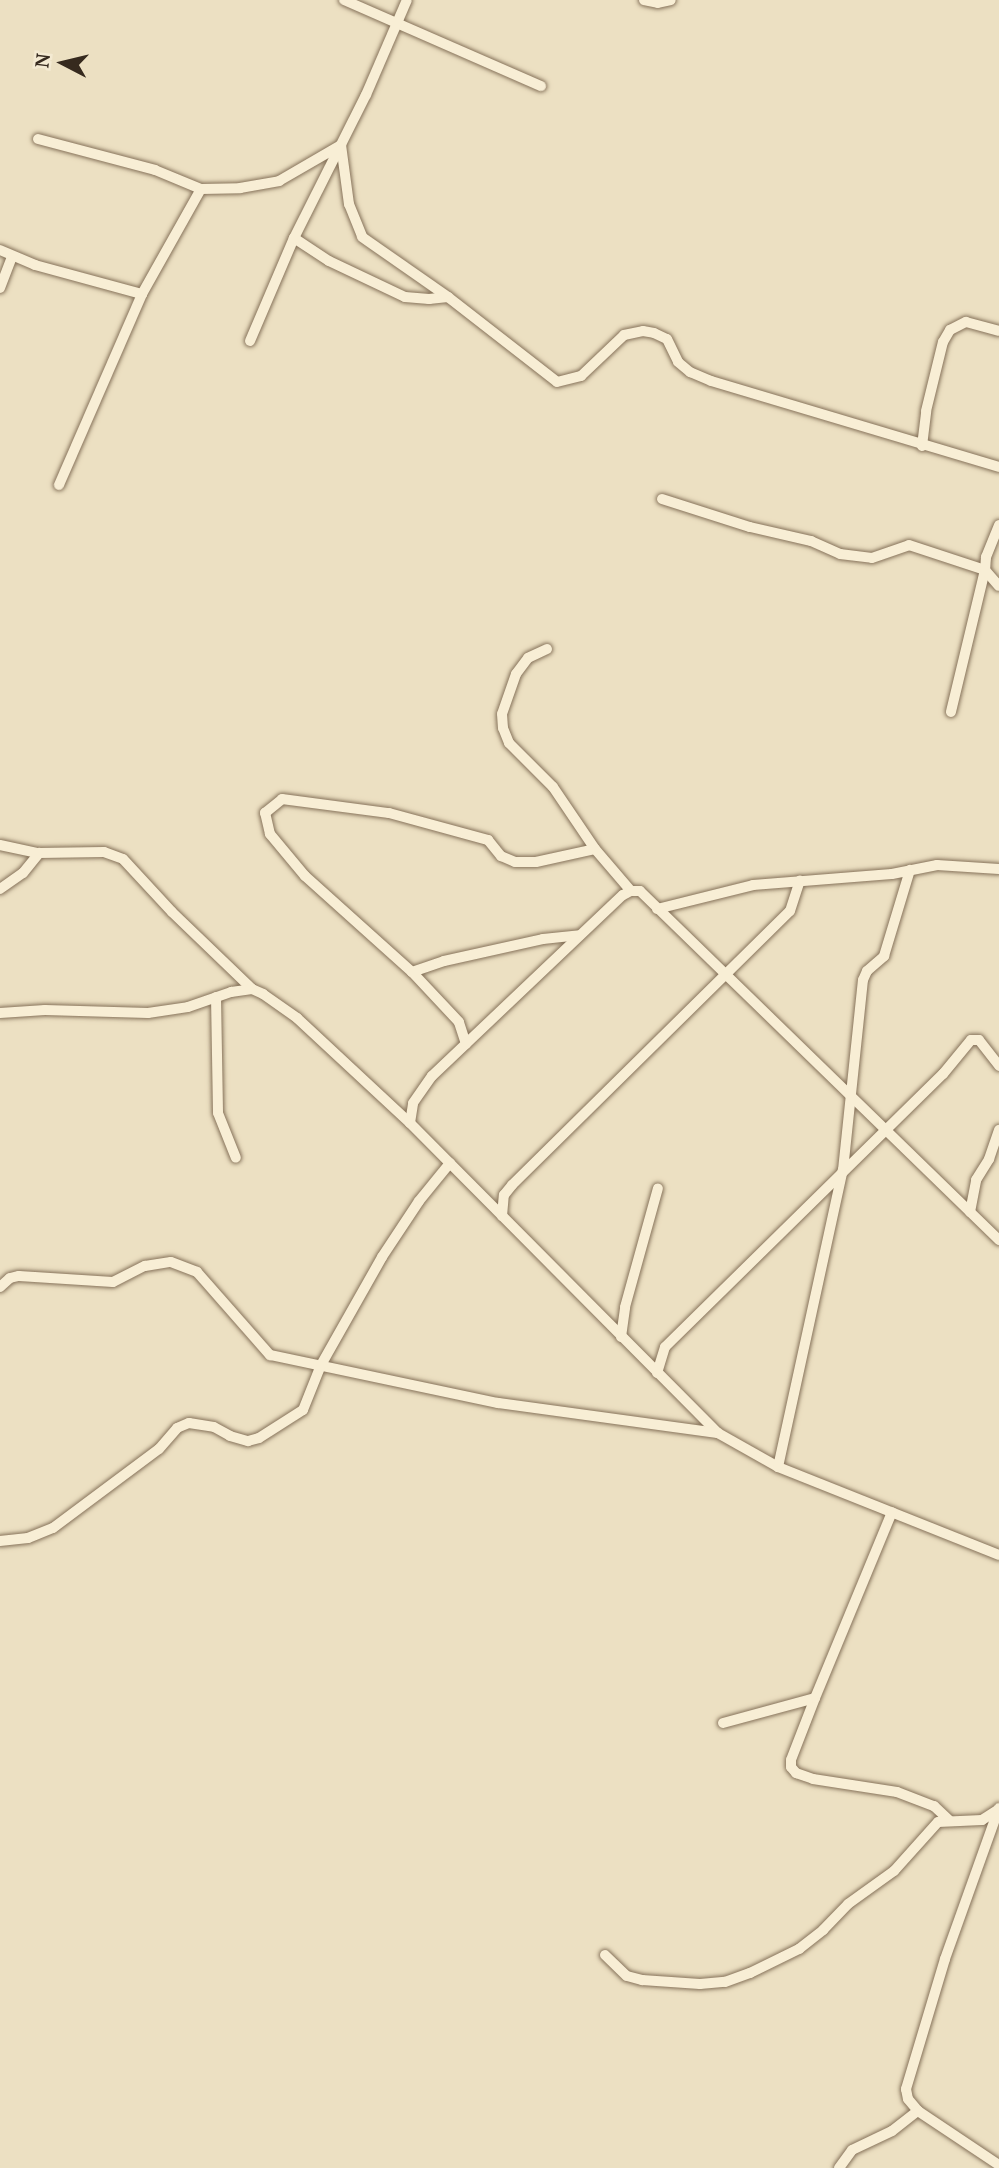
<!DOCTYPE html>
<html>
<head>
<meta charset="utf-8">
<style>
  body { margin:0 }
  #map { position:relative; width:999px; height:2168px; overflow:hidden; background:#ece0c2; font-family:"PT Serif",serif }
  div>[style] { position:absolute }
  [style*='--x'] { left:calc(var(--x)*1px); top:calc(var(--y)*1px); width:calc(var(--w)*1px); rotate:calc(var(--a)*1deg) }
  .roads { filter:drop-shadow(0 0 2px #86725a) drop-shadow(0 0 2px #86725a) }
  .minor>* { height:10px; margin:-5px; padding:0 5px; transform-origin:5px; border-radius:5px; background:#f8eed5 }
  span { translate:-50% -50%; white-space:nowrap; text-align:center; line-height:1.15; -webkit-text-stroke:7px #f4ead2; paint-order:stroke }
  .north { position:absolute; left:28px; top:28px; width:70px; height:70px; -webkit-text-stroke:5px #f4ead2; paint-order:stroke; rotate:277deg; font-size:19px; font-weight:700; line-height:28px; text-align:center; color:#362a1e }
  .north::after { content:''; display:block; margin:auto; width:24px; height:32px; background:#362a1e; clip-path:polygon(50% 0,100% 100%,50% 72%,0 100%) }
</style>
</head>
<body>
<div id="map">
  <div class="roads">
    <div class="minor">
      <i style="--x:344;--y:0;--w:215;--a:23.6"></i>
      <i style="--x:644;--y:0;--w:14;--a:12"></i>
      <i style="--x:658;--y:3;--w:13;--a:-13"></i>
      <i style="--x:38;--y:139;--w:121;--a:14.8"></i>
      <i style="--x:155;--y:170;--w:50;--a:22.4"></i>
      <i style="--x:294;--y:238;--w:42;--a:33.3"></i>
      <i style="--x:329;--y:261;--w:84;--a:25.3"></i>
      <i style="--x:405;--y:297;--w:24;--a:5"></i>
      <i style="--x:429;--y:299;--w:19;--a:-6"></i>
      <i style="--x:0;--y:250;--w:38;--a:23"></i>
      <i style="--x:35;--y:265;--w:111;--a:15.2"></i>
      <i style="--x:0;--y:288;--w:34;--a:-69"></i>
      <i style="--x:250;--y:341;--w:112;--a:-66.9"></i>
      <i style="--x:294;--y:238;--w:160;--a:-63.3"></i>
      <i style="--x:366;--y:95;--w:103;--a:-66.7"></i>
      <i style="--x:922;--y:446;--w:35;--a:-83"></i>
      <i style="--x:926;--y:411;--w:71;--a:-76.2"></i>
      <i style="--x:943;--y:342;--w:14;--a:-60"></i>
      <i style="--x:950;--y:330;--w:18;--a:-27"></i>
      <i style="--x:966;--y:322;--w:34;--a:15"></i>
      <i style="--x:59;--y:485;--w:208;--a:-66.5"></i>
      <i style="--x:142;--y:294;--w:120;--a:-60.7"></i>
      <i style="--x:201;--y:189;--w:39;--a:-1"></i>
      <i style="--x:240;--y:188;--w:40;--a:-10"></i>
      <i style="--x:279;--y:181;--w:72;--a:-30.1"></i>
      <i style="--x:341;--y:145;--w:60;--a:82.3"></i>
      <i style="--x:349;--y:204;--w:35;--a:68"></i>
      <i style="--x:362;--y:237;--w:105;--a:34.9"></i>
      <i style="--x:448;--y:297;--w:138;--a:37.9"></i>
      <i style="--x:557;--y:382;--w:25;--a:-14"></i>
      <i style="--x:581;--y:376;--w:59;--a:-43.6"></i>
      <i style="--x:624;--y:335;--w:19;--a:-12"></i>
      <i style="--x:643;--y:331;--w:11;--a:10"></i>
      <i style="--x:654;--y:333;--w:14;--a:25"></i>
      <i style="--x:667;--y:339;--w:25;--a:64"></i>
      <i style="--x:678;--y:362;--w:16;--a:40"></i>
      <i style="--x:690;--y:372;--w:23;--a:23"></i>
      <i style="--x:711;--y:381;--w:301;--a:16.6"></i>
      <i style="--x:662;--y:499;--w:92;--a:17.7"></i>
      <i style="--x:750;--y:527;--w:63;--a:12.9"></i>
      <i style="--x:811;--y:541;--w:32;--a:24"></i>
      <i style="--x:840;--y:554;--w:32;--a:7"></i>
      <i style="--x:872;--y:558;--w:39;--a:-19"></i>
      <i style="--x:909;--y:545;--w:80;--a:18.2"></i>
      <i style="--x:985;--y:570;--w:146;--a:103.5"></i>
      <i style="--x:999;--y:525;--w:35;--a:112"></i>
      <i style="--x:986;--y:557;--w:13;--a:94"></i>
      <i style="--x:985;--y:570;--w:21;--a:49"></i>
      <i style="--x:547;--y:649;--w:21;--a:155"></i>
      <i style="--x:528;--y:658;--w:20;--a:127"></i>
      <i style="--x:516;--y:674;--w:42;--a:109.3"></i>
      <i style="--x:502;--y:714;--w:14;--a:86"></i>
      <i style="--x:503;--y:728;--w:16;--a:68"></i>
      <i style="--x:509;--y:743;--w:62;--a:45"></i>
      <i style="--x:553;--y:787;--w:75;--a:55.9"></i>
      <i style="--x:595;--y:849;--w:55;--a:49.4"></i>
      <i style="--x:0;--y:845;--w:40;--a:12"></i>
      <i style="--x:39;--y:853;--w:65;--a:-0.9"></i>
      <i style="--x:104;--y:852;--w:20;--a:20"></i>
      <i style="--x:123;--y:859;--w:72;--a:47.2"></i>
      <i style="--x:172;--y:912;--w:111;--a:43.9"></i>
      <i style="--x:0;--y:889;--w:28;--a:-35"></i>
      <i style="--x:23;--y:873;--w:26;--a:-51"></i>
      <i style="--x:657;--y:909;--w:99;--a:-14"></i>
      <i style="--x:753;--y:885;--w:139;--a:-4.5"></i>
      <i style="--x:892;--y:874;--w:46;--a:-11.3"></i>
      <i style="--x:937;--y:865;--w:62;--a:3.7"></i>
      <i style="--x:412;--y:972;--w:34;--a:-19"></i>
      <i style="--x:444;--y:961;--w:101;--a:-12.5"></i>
      <i style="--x:543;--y:939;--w:37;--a:-6"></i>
      <i style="--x:216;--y:997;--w:116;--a:89"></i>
      <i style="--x:218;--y:1113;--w:48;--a:68.2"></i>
      <i style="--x:0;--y:1013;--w:45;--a:-3.8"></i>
      <i style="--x:45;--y:1010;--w:103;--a:1.7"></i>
      <i style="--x:148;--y:1013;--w:40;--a:-8.5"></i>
      <i style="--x:188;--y:1007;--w:46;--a:-19.2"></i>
      <i style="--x:231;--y:992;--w:21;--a:-8"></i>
      <i style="--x:252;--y:989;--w:12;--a:24"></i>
      <i style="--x:263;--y:994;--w:42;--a:35.2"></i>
      <i style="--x:297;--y:1018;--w:154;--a:42.9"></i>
      <i style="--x:410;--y:1123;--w:437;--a:45.2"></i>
      <i style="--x:718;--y:1433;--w:69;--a:29.5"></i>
      <i style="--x:778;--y:1467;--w:238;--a:21.7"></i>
      <i style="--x:466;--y:1044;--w:23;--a:-108"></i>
      <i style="--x:459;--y:1022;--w:69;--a:-133.2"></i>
      <i style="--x:412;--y:972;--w:144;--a:-138.1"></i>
      <i style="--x:305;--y:876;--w:55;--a:-129.8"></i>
      <i style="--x:270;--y:834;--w:22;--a:-103"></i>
      <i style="--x:265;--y:813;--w:22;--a:-39"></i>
      <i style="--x:282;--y:799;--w:108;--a:7.5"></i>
      <i style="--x:389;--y:813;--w:103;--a:15.3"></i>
      <i style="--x:488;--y:840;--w:21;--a:51"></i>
      <i style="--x:501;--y:856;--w:15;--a:23"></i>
      <i style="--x:515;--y:862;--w:21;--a:0"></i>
      <i style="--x:536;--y:862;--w:60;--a:-12.4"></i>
      <i style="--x:410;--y:1123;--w:20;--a:-81"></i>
      <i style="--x:413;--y:1103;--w:33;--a:-55"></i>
      <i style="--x:432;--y:1076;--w:263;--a:-43.5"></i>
      <i style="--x:623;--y:895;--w:9;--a:-27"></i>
      <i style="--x:631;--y:891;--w:9;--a:0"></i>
      <i style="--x:640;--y:891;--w:501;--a:44.19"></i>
      <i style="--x:970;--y:1212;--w:33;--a:-79"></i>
      <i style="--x:976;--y:1180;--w:25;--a:-58"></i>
      <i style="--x:989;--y:1159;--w:31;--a:-71"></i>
      <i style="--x:502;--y:1216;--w:21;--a:-85"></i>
      <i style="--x:504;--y:1195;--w:13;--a:-51"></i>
      <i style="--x:512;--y:1185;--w:390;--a:-44.6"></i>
      <i style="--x:790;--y:911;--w:32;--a:-72"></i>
      <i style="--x:0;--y:1287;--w:13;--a:-42"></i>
      <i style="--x:10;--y:1278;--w:9;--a:-13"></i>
      <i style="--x:19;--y:1276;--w:94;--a:3.7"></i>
      <i style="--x:113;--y:1282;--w:36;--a:-27"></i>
      <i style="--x:145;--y:1266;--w:26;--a:-9"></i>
      <i style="--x:171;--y:1262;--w:28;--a:21"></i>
      <i style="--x:197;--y:1272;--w:111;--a:48.7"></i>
      <i style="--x:270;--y:1355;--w:233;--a:11.9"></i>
      <i style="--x:498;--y:1403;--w:222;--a:7.8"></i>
      <i style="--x:621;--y:1337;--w:30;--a:-82"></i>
      <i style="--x:625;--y:1307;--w:123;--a:-74.5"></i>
      <i style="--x:657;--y:1373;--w:27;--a:-73"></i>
      <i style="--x:665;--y:1347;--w:390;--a:-44.5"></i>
      <i style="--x:943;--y:1074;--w:44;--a:-50.5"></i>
      <i style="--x:971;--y:1040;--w:8;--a:0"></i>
      <i style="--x:979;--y:1040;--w:33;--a:52"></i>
      <i style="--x:778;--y:1467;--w:304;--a:-77.7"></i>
      <i style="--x:843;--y:1170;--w:191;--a:-84"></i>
      <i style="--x:863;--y:980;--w:10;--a:-66"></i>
      <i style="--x:867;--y:971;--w:23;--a:-41"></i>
      <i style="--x:884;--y:956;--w:90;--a:-73.2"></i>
      <i style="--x:0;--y:1541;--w:28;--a:-6"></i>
      <i style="--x:28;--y:1538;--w:27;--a:-22"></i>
      <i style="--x:53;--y:1528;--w:132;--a:-36.7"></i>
      <i style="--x:159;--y:1449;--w:28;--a:-49"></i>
      <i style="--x:177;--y:1428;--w:13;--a:-23"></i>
      <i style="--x:189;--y:1423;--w:25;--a:9"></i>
      <i style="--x:214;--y:1427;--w:18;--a:29"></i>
      <i style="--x:230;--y:1436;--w:19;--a:16"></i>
      <i style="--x:248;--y:1441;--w:11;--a:-15"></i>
      <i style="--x:259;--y:1438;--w:52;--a:-32.5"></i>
      <i style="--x:303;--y:1410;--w:48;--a:-68.2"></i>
      <i style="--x:321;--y:1365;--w:124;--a:-60.5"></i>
      <i style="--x:382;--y:1257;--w:67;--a:-56.5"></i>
      <i style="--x:419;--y:1201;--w:49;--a:-50.8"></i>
      <i style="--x:815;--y:1698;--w:66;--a:111.2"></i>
      <i style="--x:791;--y:1760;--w:7;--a:90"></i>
      <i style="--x:791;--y:1767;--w:8;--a:50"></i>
      <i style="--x:796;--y:1773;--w:18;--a:19"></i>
      <i style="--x:813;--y:1779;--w:85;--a:8.8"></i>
      <i style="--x:897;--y:1792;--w:40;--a:21"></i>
      <i style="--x:934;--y:1806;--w:21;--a:43"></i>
      <i style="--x:723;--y:1723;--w:95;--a:-15.2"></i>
      <i style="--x:815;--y:1698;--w:201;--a:-67.5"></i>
      <i style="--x:999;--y:1808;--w:160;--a:109.7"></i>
      <i style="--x:945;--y:1959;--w:136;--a:106.7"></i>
      <i style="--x:906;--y:2089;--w:10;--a:79"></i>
      <i style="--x:908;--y:2099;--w:16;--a:50"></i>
      <i style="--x:918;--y:2111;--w:97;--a:33.7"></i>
      <i style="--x:605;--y:1955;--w:30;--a:44"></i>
      <i style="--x:627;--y:1976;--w:16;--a:15"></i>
      <i style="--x:642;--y:1980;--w:58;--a:3.9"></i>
      <i style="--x:700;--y:1984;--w:25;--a:-5"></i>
      <i style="--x:725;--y:1982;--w:27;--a:-20"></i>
      <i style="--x:750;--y:1973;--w:55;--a:-26.1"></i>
      <i style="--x:799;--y:1949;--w:31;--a:-38"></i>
      <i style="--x:823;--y:1930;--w:36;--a:-46"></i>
      <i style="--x:848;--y:1904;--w:57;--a:-35.7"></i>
      <i style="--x:894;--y:1871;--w:66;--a:-48.1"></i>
      <i style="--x:938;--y:1822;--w:44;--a:-2.6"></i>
      <i style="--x:982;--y:1820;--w:20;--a:-33"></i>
      <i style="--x:839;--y:2168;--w:22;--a:-54"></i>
      <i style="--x:852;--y:2150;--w:44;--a:-25.4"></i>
      <i style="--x:892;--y:2131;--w:33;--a:-38"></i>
    </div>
  </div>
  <div class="north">N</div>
</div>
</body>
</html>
